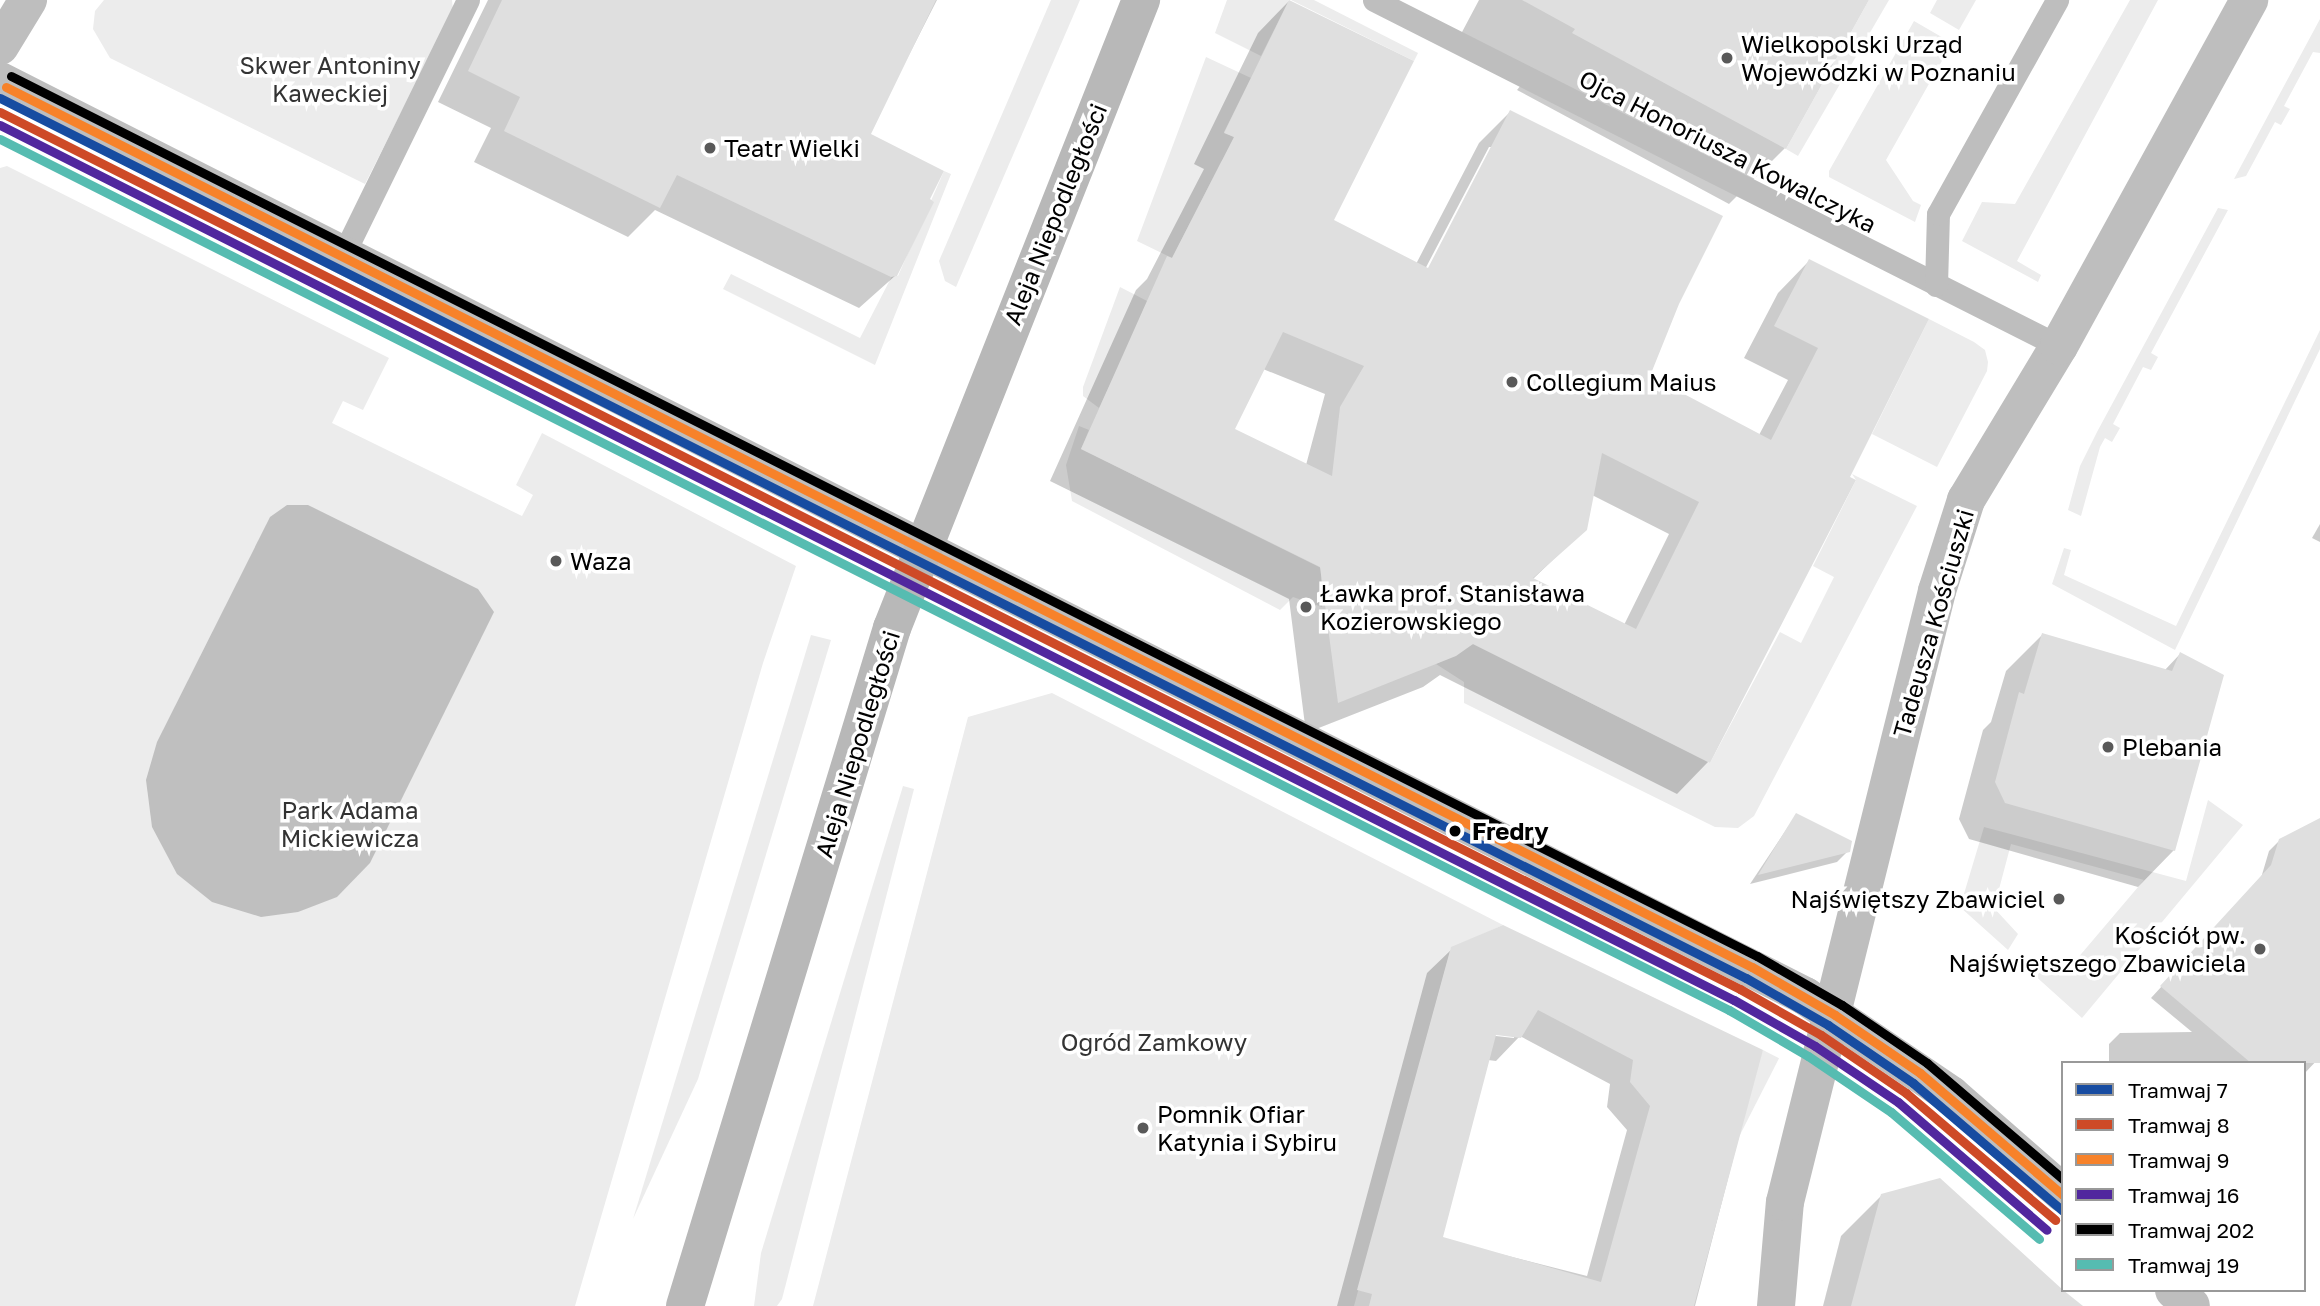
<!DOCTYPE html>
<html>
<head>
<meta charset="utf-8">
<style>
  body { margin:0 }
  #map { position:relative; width:2320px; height:1306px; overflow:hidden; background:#fff; font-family:"Golos Text",sans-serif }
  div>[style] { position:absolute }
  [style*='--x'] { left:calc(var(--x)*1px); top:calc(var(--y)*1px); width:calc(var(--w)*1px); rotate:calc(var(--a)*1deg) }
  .green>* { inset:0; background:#ececec; transform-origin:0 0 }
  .water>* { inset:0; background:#bfbfbf }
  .shadow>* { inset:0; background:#0003 }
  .building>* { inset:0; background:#dfdfdf }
  .lane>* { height:23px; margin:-11.5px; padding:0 11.5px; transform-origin:11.5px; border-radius:11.5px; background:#bebebe }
  .street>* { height:38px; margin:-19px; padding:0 19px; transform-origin:19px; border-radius:19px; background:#bebebe }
  .secondary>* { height:38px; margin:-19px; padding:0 19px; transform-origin:19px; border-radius:19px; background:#b8b8b8 }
  .tram-1>* { height:9px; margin:-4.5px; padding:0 4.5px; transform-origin:4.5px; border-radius:4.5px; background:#174ca1 }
  .tram-2>* { height:9px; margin:-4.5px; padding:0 4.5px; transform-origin:4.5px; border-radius:4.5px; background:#ce4a27 }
  .tram-3>* { height:9px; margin:-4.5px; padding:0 4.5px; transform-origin:4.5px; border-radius:4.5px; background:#f7822a }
  .tram-4>* { height:9px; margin:-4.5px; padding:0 4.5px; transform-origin:4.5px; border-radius:4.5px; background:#51279e }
  .tram-5>* { height:9px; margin:-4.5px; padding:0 4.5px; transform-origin:4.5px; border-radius:4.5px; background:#000 }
  .tram-6>* { height:9px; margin:-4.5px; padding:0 4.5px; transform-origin:4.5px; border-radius:4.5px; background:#56bcb1 }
  .dots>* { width:19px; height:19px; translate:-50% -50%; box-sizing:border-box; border:4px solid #fff; border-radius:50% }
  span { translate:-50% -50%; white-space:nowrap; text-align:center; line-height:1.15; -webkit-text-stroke:7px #fff; paint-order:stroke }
  .poi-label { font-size:24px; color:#000 }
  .left { translate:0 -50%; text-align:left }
  .right { translate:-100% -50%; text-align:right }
  .park-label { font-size:24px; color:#333 }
  .street-label { font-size:24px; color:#000 }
  .stop-label { font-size:24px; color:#000; font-weight:700 }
  .legend { position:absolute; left:2061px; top:1061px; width:245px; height:231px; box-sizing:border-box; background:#fff; border:2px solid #999; margin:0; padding:9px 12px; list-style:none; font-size:21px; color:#000 }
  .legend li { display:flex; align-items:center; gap:14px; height:35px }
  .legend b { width:35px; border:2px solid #999 }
</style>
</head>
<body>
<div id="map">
  <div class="green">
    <i style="clip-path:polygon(104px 0,452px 0,453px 10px,365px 184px,110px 58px,93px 29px,95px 11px)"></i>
    <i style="clip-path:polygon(1051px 0,1080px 0,956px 287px,945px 281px,939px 261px)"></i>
    <i style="clip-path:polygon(1227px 0,1289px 0,1261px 56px,1215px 33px)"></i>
    <i style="clip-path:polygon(1291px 0,1314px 0,1418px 53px,1414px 61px)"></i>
    <i style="clip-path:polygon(1869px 0,1889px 0,1798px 156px,1786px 149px)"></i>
    <i style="clip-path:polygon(1937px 0,1976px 0,1959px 30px,1930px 13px)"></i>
    <i style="clip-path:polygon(2130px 0,2158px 0,2017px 261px,2041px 275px,2038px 282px,1962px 241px,1982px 202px,2015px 204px)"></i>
    <i style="clip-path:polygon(2320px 19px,2320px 53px,2313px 52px,2284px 106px,2290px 109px,2281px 125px,2275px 122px,2246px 176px,2234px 179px)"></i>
    <i style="clip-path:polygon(1914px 21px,1952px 43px,1886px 160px,1913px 201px,1921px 205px,1915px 222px,1829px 177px,1829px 171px)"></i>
    <i style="clip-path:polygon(1206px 57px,1251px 78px,1224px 132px,1239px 140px,1221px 162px,1172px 258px,1137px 241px)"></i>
    <i style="clip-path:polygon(7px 166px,389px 358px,363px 410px,343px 401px,332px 423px,522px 516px,533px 495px,516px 485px,542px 433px,796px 566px,763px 663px,575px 1306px,0 1306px,0 168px)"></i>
    <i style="clip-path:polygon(944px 171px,951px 174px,875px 365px,723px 289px,731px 274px,860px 338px,893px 274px,898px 276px)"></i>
    <i style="clip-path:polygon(2218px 208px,2228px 210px,2151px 353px,2158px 357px,2151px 370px,2143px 367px,2113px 424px,2120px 428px,2112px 442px,2105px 438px,2100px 447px,2081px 516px,2068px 510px,2080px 466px,2097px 432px)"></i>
    <i style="clip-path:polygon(1120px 287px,1149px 302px,1099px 408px,1083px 396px,1083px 387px)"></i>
    <i style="clip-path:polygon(1929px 319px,1974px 342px,1985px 350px,1988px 362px,1987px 371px,1937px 467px,1872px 434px)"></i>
    <i style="clip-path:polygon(2320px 330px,2320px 349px,2175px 650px,2052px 584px,2064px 548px,2071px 550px,2064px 575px,2176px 626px)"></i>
    <i style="clip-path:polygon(1079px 426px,1089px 430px,1081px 449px,1321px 568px,1322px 607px,1293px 597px,1280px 610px,1072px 501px,1066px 465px)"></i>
    <i style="clip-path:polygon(1852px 474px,1917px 506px,1754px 816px,1738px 828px,1715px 827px,1464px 703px,1464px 682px,1436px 664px,1473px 644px,1710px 763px,1780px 632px,1801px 643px,1834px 577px,1813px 566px,1856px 480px)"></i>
    <i style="clip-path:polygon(811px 635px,831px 640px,698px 1079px,633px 1219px)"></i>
    <i style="clip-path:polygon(1052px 693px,1503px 925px,1451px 948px,1354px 1306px,813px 1306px,968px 717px)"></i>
    <i style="clip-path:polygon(903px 786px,914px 789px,782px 1299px,777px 1306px,754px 1306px,761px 1253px)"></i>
    <i style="clip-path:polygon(2208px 800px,2243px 825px,2082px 1018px,2031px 972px,2042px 955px,2065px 973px,2144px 880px,2011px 844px,1994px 908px,2018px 934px,2008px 950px,1960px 907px,1984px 827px,2186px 881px)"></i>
    <i style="left:1763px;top:1050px;width:18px;height:265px;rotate:27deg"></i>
  </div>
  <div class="water">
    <i style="clip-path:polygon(287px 505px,308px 505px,478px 589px,494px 612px,370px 863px,337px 897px,298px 912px,261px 917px,212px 902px,177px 874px,152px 827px,146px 780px,157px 742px,270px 517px)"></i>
  </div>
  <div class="shadow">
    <i style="clip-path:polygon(488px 0,937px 0,868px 135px,896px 275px,859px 308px,655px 210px,628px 237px,474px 162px,491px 128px,438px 102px)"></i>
    <i style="clip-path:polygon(1479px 0,1867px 0,1785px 148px,1729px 204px,1517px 90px,1521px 85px,1453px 49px)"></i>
    <i style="clip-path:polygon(evenodd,1289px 1px,1332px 220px,1416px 264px,1479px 143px,1510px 112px,1677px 303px,1648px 376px,1759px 435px,1788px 380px,1744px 358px,1778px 293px,1809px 261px,1847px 478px,1853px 481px,1708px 762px,1677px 794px,1440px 675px,1423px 687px,1306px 733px,1289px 599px,1050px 481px,1136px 290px,1147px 279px,1204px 169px,1194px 164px,1258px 33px,1289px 1px,1489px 147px,1493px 147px,1425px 276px,1422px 275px,1489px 147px,1289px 1px,1263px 369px,1325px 394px,1306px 465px,1233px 430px,1263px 369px,1289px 1px,1592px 495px,1669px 534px,1624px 625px,1533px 579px,1585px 529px,1592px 495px)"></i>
    <i style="clip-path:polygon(2320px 524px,2320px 542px,2312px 538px)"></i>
    <i style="clip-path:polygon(2042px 635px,2164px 671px,2180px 654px,2174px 850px,2138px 887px,1969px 839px,1959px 819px,1983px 730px,1991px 722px,2006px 671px)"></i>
    <i style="clip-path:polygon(1796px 815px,1848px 851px,1837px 862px,1750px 884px)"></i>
    <i style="clip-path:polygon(2320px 834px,2320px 1057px,2304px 1074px,2304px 1063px,2109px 1063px,2109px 1044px,2120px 1033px,2192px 1032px,2151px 998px,2261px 878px,2269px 851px,2280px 840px)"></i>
    <i style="clip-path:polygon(evenodd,1452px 949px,1761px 1051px,1695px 1306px,1337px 1306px,1427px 973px,1452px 949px,1488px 1032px,1514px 1035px,1514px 1038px,1487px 1035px,1488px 1032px,1452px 949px,1520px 1036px,1610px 1084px,1607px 1107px,1627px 1130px,1587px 1276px,1441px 1239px,1488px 1060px,1496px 1061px,1520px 1036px)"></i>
    <i style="clip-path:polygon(1882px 1195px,2081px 1306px,1823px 1306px,1841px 1236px)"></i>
  </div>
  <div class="building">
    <i style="clip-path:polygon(502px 0,936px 0,871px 134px,944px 171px,930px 199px,934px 202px,897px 276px,891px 277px,677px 175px,660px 208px,504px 131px,520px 97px,468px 71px)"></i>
    <i style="clip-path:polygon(evenodd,1289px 0,1414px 61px,1334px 220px,1428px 268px,1510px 110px,1723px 216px,1679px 304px,1650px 376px,1771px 440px,1818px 348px,1774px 326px,1809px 259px,1929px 319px,1850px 477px,1856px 480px,1710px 763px,1473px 644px,1456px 656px,1338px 703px,1320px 567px,1081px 449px,1167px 256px,1172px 258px,1234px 137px,1224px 133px,1289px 0,1283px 332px,1364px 366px,1340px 407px,1332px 476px,1235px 429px,1283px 332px,1289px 0,1602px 453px,1699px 502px,1636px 629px,1533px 578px,1587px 530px,1602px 453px)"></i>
    <i style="clip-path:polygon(1522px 0,1869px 0,1786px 149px,1572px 33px,1575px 29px)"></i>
    <i style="clip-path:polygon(2042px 633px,2172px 671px,2180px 652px,2224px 675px,2175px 851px,2005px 803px,1995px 782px,2019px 692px,2024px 694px)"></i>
    <i style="clip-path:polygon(1796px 813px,1852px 841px,1850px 852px,1758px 875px)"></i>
    <i style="clip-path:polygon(2320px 818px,2320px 1063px,2251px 1063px,2160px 986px,2271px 865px,2279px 839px)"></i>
    <i style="clip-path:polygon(evenodd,1503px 925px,1763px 1050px,1694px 1306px,1369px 1306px,1372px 1294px,1357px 1290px,1451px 947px,1503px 925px,1538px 1010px,1633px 1060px,1630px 1082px,1650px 1106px,1601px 1282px,1443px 1237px,1496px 1035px,1521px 1038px,1538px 1010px)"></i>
    <i style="clip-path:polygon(1940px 1178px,2063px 1290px,2083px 1306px,1851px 1306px,1881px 1194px)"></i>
  </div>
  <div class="lane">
    <i style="--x:1374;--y:0;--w:767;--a:26.8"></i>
    <i style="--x:343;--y:255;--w:284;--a:-63.9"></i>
    <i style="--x:1936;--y:285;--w:71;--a:-88.4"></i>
    <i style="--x:1938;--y:214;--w:245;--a:-60.9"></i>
  </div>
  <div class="street">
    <i style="--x:0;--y:46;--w:54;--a:-58.7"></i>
    <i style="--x:0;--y:81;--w:2024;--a:26.88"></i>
    <i style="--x:1805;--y:996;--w:176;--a:34.1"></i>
    <i style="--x:1951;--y:1095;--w:149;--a:41.2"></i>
    <i style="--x:2174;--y:1290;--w:23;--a:43"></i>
    <i style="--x:1776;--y:1306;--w:104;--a:-85.1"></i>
    <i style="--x:1785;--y:1202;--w:630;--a:-76.03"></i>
    <i style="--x:1937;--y:591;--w:96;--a:-72.3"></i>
    <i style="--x:1966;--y:500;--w:180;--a:-58.9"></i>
    <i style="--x:2059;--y:346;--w:395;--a:-61.2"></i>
  </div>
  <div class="secondary">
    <i style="--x:685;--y:1306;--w:709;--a:-73.02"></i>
    <i style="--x:892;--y:628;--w:676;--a:-68.37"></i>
  </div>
  <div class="tram-1">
    <i style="--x:0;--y:98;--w:1955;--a:26.75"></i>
    <i style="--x:1746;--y:978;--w:95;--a:29.8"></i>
    <i style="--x:1828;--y:1025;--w:103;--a:34.3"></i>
    <i style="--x:1913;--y:1083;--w:197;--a:40.5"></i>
  </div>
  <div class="tram-2">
    <i style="--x:0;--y:112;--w:1949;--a:26.75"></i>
    <i style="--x:1740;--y:989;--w:93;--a:29.6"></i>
    <i style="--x:1821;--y:1035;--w:103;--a:34.3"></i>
    <i style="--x:1906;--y:1093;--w:196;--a:40.4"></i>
  </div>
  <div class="tram-3">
    <i style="--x:6;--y:87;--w:1955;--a:26.75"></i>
    <i style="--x:1752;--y:967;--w:96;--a:30"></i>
    <i style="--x:1835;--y:1015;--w:103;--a:34.3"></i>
    <i style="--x:1920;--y:1073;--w:188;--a:40.5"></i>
  </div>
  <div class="tram-4">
    <i style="--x:0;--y:125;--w:1942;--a:26.78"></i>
    <i style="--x:1734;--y:1000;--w:93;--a:29.6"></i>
    <i style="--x:1815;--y:1046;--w:100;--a:34"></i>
    <i style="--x:1898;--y:1102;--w:196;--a:40.7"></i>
  </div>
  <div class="tram-5">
    <i style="--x:11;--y:76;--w:1955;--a:26.75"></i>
    <i style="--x:1757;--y:956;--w:98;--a:30"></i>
    <i style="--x:1842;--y:1005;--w:103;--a:34.3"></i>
    <i style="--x:1927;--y:1063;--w:179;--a:40.5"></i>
  </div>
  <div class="tram-6">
    <i style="--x:0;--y:139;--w:1936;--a:26.74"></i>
    <i style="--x:1729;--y:1010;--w:91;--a:30.2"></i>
    <i style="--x:1808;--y:1056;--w:100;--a:34"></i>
    <i style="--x:1891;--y:1112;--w:195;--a:40.6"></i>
  </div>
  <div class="dots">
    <i style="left:1727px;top:58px;background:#595959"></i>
    <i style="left:710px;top:148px;background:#595959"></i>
    <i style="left:1512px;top:382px;background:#595959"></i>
    <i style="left:556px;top:561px;background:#595959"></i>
    <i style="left:1306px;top:607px;background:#595959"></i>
    <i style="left:2108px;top:747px;background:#595959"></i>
    <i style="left:1455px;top:831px;background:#000"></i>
    <i style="left:2059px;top:899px;background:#595959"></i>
    <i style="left:2260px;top:949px;background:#595959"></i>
    <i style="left:1143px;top:1128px;background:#595959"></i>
  </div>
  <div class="poi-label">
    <span class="left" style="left:1741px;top:58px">Wielkopolski Urząd<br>Wojewódzki w Poznaniu</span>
    <span class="left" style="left:724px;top:148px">Teatr Wielki</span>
    <span class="left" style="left:1526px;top:382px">Collegium Maius</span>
    <span class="left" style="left:570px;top:561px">Waza</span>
    <span class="left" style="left:1320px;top:607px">Ławka prof. Stanisława<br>Kozierowskiego</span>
    <span class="left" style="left:2122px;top:747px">Plebania</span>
    <span class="right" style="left:2045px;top:899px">Najświętszy Zbawiciel</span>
    <span class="right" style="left:2246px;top:949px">Kościół pw.<br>Najświętszego Zbawiciela</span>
    <span class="left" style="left:1157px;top:1128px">Pomnik Ofiar<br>Katynia i Sybiru</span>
  </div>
  <div class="park-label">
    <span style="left:330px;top:79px">Skwer Antoniny<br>Kaweckiej</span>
    <span style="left:350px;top:824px">Park Adama<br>Mickiewicza</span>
    <span style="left:1154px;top:1042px">Ogród Zamkowy</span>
  </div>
  <div class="street-label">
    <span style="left:1728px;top:151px;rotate:27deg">Ojca Honoriusza Kowalczyka</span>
    <span style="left:1055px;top:214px;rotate:-68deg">Aleja Niepodległości</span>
    <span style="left:1933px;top:623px;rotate:-74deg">Tadeusza Kościuszki</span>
    <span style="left:857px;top:744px;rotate:-73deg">Aleja Niepodległości</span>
  </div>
  <div class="stop-label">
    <span class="left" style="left:1472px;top:831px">Fredry</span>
  </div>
  <ul class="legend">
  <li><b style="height:9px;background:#174ca1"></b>Tramwaj 7</li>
  <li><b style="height:9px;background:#ce4a27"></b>Tramwaj 8</li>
  <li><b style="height:9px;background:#f7822a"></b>Tramwaj 9</li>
  <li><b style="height:9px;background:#51279e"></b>Tramwaj 16</li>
  <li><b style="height:9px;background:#000"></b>Tramwaj 202</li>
  <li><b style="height:9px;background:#56bcb1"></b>Tramwaj 19</li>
  </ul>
</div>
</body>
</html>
